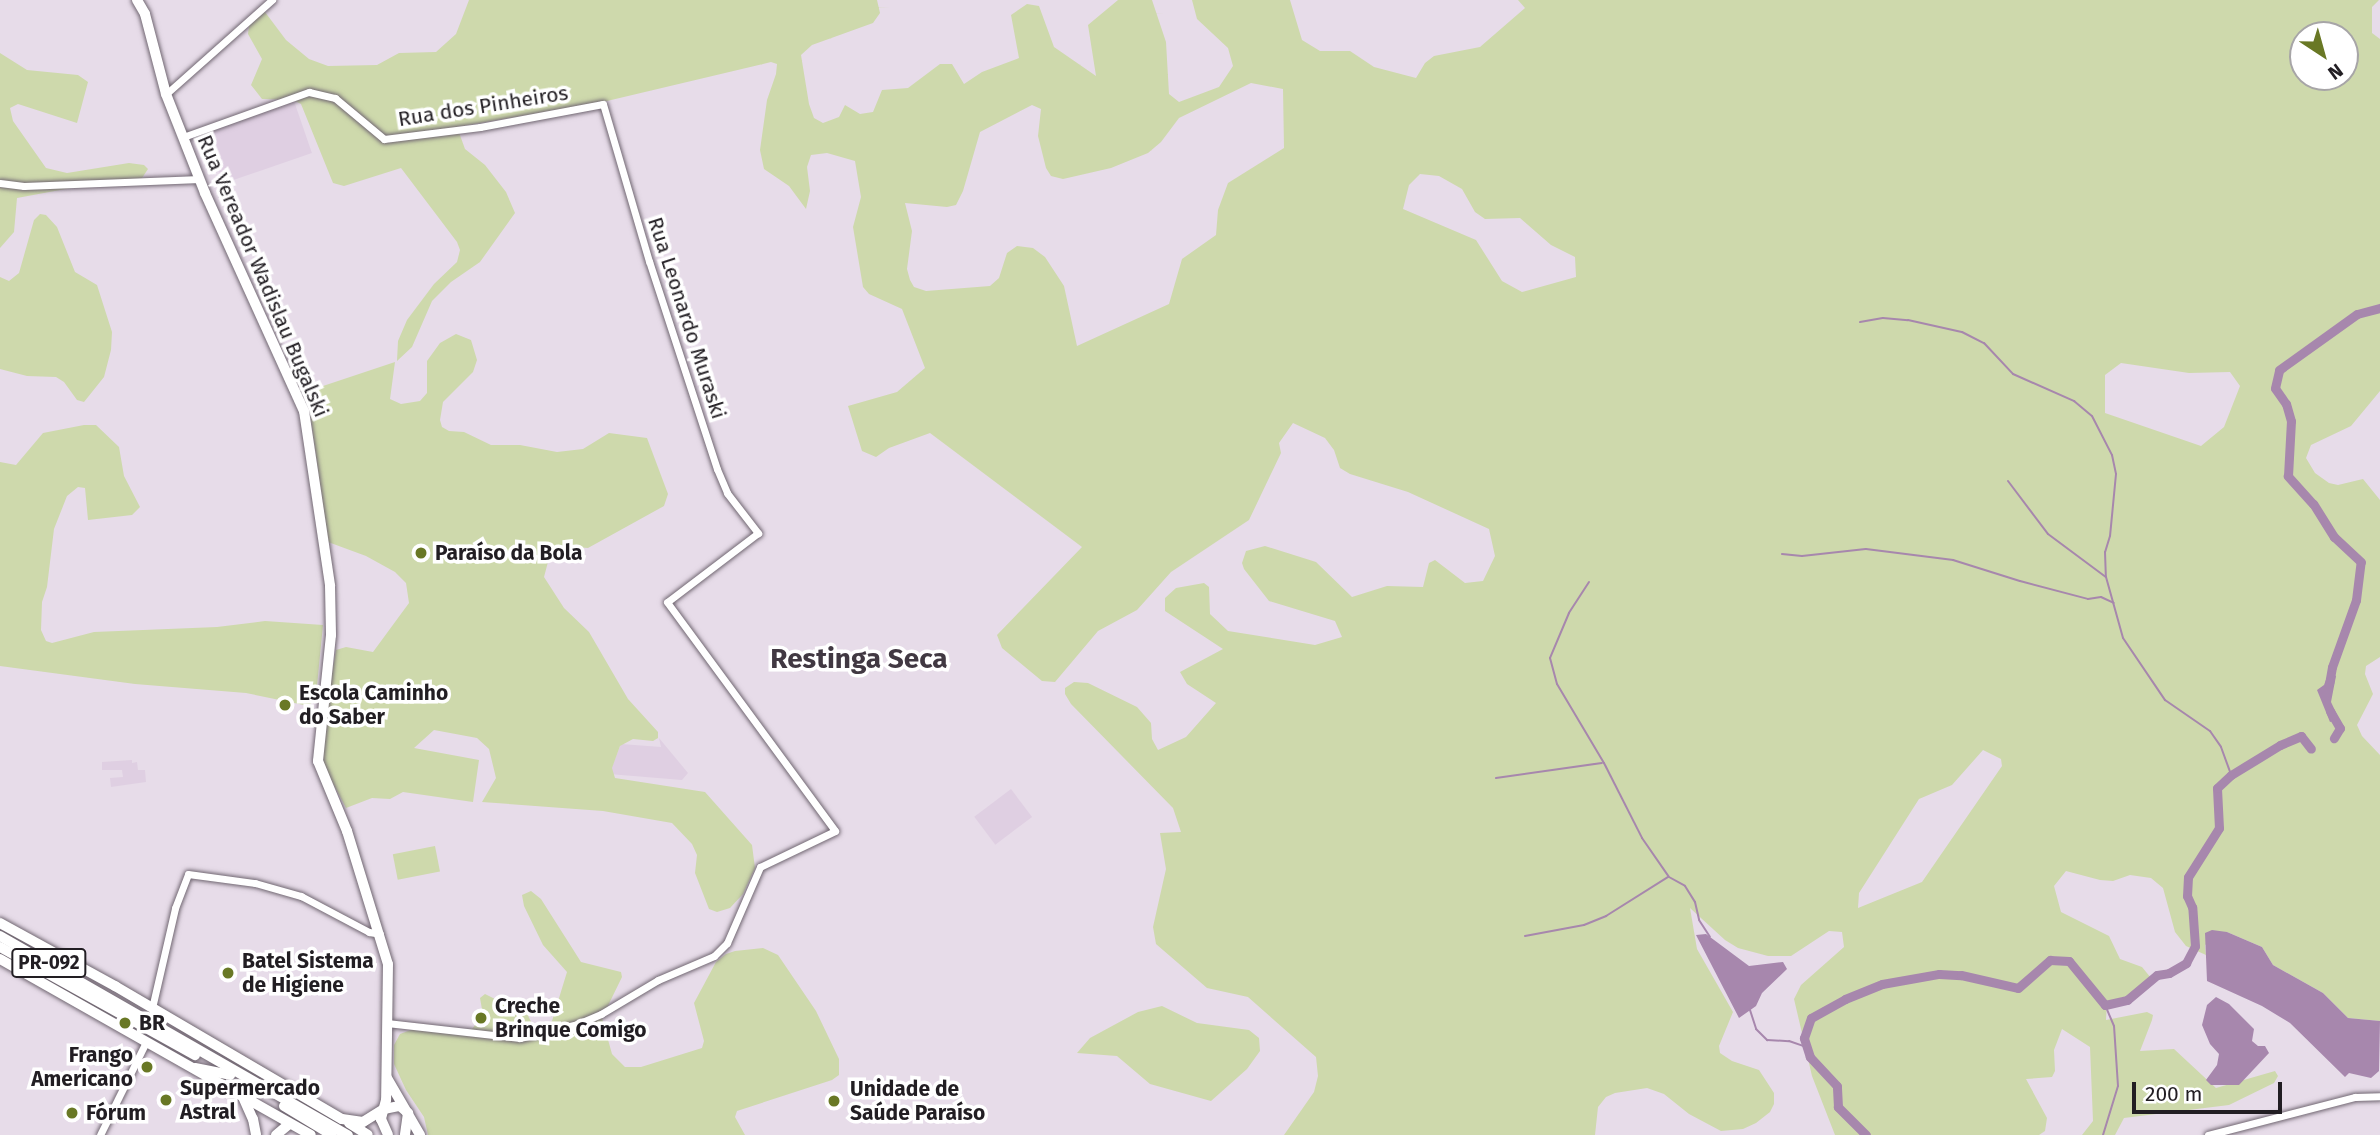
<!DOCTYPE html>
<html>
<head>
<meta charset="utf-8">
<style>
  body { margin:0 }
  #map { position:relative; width:2380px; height:1135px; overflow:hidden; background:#e7dce9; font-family:"Fira Sans",sans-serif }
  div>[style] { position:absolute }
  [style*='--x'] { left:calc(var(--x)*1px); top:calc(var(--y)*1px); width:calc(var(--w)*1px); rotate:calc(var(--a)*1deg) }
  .built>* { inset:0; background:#dfcfe2; transform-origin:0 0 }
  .green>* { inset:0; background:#ced9ac; transform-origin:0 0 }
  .water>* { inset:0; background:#a787ad }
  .stream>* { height:2px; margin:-1px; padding:0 1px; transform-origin:1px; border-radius:1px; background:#a787ad }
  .river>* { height:9px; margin:-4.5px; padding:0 4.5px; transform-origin:4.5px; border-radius:4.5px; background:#a787ad }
  .roads { filter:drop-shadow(0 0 2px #716772) drop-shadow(0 0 2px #716772) }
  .minor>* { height:7px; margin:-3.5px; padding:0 3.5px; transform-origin:3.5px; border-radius:3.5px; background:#fff }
  .major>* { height:10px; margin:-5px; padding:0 5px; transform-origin:5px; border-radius:5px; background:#fff }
  .dots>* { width:19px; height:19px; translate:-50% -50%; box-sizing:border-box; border:4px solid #fff; border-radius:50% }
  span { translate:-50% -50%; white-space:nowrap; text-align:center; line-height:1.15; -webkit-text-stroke:7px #fff; paint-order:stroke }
  .shield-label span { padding:2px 5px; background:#fff; border:2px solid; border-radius:5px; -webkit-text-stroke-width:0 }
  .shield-label { font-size:19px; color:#221e23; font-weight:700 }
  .street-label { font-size:21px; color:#221e23 }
  .poi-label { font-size:21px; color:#221e23; font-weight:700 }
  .left { translate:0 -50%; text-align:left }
  .right { translate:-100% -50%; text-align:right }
  .district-label { font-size:28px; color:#413842; font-weight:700 }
  .north { position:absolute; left:2289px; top:21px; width:70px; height:70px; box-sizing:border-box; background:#fff; border:2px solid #a7a5a7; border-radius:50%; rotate:144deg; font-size:19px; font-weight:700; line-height:28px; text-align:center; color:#221e23 }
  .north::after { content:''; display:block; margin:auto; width:24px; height:32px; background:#697825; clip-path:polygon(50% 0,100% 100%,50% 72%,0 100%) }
  .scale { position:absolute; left:2132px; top:1082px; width:150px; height:32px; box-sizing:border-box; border:4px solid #221e23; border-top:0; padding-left:9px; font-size:21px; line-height:24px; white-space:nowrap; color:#221e23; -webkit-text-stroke:5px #fff; paint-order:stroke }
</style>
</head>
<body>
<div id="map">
  <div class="built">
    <i style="left:294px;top:101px;width:55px;height:94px;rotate:71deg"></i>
    <i style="clip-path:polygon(659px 738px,688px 773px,682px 780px,609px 774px,621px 744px,661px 747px)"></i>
    <i style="clip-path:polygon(132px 760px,132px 763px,137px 762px,138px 770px,145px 770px,146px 782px,111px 787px,110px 778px,123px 777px,122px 770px,102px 770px,102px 762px)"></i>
    <i style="left:1011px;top:789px;width:35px;height:46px;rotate:53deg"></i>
  </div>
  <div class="green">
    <i style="clip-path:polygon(evenodd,469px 0,877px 0,880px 13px,873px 23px,812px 45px,801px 55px,809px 104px,814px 118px,823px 123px,839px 117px,845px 105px,860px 114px,873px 112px,882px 90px,908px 88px,940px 64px,952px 64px,964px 84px,982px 72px,1019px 58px,1011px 15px,1027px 4px,1039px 6px,1054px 47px,1096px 76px,1088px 25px,1118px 0,1152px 0,1166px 42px,1169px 94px,1179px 102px,1219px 87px,1233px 66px,1228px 48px,1197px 19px,1192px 0,1290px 0,1302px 40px,1320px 51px,1350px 51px,1374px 67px,1416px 78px,1425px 63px,1434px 56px,1480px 47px,1525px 8px,1518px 0,2379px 0,2372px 7px,2372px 33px,2380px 39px,2380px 391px,2351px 426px,2311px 445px,2306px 458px,2315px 473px,2329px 483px,2338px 485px,2363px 479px,2380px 500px,2380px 657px,2366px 666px,2365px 674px,2373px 694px,2357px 725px,2362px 736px,2380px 755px,2380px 1021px,2348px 1018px,2323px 993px,2273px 965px,2262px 947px,2227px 932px,2205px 945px,2206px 955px,2186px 946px,2175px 932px,2163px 888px,2151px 878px,2130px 875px,2113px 881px,2100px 880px,2066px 871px,2054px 886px,2061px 912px,2109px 936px,2120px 959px,2142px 967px,2151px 978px,2147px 986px,2137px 993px,2107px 1002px,2106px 1020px,2147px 1012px,2153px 1015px,2152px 1020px,2140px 1051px,2174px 1049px,2216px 1088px,2275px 1071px,2278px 1076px,2274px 1083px,2229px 1105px,2124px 1118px,2115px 1135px,2082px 1135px,2093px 1121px,2090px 1047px,2062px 1029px,2054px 1050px,2055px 1071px,2052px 1077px,2026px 1079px,2047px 1118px,2045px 1131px,2039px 1135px,1835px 1135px,1812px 1076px,1794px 999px,1801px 985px,1844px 947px,1842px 932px,1829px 931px,1791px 956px,1768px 956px,1738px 948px,1725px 940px,1690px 908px,1697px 949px,1733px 1012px,1719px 1046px,1720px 1053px,1732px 1061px,1759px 1070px,1774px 1093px,1774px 1104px,1770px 1112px,1756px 1123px,1743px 1129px,1721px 1131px,1689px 1114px,1664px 1094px,1647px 1088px,1615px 1093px,1606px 1097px,1598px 1107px,1595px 1135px,1284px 1135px,1314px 1092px,1318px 1076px,1316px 1057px,1248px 997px,1207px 988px,1156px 944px,1153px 927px,1166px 869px,1160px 833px,1181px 832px,1173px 808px,1071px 704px,1065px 694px,1065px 688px,1074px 682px,1088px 683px,1137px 707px,1151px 723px,1152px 739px,1158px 750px,1186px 737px,1216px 703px,1187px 684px,1180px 672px,1223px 649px,1165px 611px,1165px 598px,1176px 588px,1204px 583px,1209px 587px,1210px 614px,1228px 631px,1315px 645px,1342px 637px,1335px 621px,1269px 601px,1244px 569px,1242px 563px,1246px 551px,1265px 546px,1316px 562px,1352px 597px,1387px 586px,1423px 587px,1429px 563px,1435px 560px,1465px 583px,1483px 581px,1495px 556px,1489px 529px,1408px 492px,1350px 474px,1340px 468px,1334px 450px,1325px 438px,1293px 423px,1279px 443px,1281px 453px,1249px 520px,1171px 572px,1137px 610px,1098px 631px,1055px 682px,1042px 681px,1002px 648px,997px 635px,1082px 547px,930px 433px,889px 448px,876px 457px,862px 451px,848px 406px,897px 392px,925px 368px,902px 309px,869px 294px,863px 287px,853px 227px,861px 197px,855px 161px,827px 153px,811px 155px,807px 167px,810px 191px,806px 209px,789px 186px,764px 169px,760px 150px,767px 100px,776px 74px,777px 64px,771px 62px,607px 101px,457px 127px,465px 149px,485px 165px,506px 192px,515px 213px,480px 262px,451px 282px,432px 301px,412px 347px,397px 361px,398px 341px,407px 320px,434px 284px,457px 262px,460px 250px,457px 242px,401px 168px,344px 186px,333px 183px,301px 104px,293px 100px,262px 99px,251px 85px,262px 59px,248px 34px,249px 26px,262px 8px,286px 40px,309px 59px,328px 66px,377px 65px,399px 53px,436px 52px,456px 34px,469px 0,2303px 35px,2345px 35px,2345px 77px,2303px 77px,2303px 35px,469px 0,1251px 83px,1283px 89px,1284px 148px,1228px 183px,1218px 210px,1216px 235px,1182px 259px,1169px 304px,1077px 346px,1064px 286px,1045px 257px,1033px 248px,1017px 246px,1007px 253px,999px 278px,990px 286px,926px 291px,914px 287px,910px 280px,907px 269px,912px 231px,905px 203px,947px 207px,956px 205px,963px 191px,980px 132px,1032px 105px,1041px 109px,1038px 136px,1046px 168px,1051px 176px,1063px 179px,1111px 168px,1148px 153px,1161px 142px,1179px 118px,1251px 83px,469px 0,1420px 174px,1439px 176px,1462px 189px,1475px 212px,1485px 219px,1520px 218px,1551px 245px,1575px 257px,1576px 277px,1522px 292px,1502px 281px,1476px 240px,1403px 209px,1409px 185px,1420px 174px,469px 0,2121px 363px,2189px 373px,2230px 372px,2240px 386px,2224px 427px,2201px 446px,2105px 413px,2105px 375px,2121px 363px,469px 0,1983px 750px,2001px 759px,2002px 766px,1922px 882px,1858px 908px,1859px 893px,1919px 799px,1952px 785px,1983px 750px)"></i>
    <i style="clip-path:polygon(0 53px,27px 70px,78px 75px,88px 82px,77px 123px,18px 104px,10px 108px,13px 121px,46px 168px,67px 173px,129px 163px,144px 165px,148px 169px,142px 178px,135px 180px,98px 183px,17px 198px,14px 232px,0 248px)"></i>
    <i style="clip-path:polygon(40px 214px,46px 215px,57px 227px,75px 272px,97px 285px,112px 332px,111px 350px,104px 377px,84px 402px,77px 400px,64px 382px,56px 377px,27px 376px,0 369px,0 277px,9px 281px,19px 273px,34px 220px)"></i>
    <i style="clip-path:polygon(456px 334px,471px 340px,477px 360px,473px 372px,443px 402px,440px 420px,442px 427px,449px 431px,464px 432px,491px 445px,520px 445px,557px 452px,583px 449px,609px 433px,647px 438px,668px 494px,664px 506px,588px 548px,563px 546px,548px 562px,544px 577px,564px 608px,589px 632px,628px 699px,658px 732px,658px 738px,653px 741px,633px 739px,620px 746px,612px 768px,615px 778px,705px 792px,752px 845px,755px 868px,743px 894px,730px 908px,717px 912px,709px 909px,695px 873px,697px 855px,692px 844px,672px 823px,603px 811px,482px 802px,496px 778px,489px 749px,477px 738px,434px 730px,414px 748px,479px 760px,473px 802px,403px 792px,390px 799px,372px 798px,346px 808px,325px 768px,321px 758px,323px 728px,336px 650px,346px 647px,373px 652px,409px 603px,406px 583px,395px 572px,366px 556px,328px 542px,308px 398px,320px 387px,395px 362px,390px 399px,401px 404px,420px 401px,427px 393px,427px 361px,440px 343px)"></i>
    <i style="clip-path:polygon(84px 425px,96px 425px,119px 447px,124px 476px,140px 507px,132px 515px,88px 520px,85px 488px,78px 487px,67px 496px,54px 529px,47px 587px,42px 602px,41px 630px,46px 641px,52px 643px,94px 632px,217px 627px,265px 621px,323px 625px,316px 696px,309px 706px,246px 693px,135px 684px,0 666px,0 462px,16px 465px,43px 433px)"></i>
    <i style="left:435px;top:846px;width:26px;height:43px;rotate:79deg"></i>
    <i style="clip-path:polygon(531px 891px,541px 899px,581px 962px,621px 972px,622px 977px,602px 1018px,612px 1054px,625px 1067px,641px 1067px,702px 1048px,704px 1041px,694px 1003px,716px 962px,726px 954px,735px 951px,763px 948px,778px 955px,816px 1011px,839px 1059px,839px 1075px,832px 1080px,737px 1111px,735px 1117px,745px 1135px,428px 1135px,424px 1117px,406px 1090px,394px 1064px,394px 1045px,400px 1034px,416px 1028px,472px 1029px,483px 1015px,480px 998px,485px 994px,501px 1002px,522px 1003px,535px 1030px,543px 1031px,552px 1021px,567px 972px,543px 945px,524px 906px,522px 895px)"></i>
    <i style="clip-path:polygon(1162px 1006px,1197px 1023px,1249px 1030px,1259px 1038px,1260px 1051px,1247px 1069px,1211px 1101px,1150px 1084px,1117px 1056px,1077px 1053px,1090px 1038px,1138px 1012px)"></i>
  </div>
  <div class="water">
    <i style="clip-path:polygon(2329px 672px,2336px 676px,2331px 702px,2339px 719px,2330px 722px,2317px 690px,2324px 685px)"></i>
    <i style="clip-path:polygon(2212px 930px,2227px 932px,2262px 947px,2273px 965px,2323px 993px,2348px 1018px,2380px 1021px,2379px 1071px,2371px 1078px,2349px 1073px,2345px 1077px,2290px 1023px,2262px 1006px,2207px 981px,2205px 933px)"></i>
    <i style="clip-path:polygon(1706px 934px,1749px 966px,1783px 962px,1787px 969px,1762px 993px,1756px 1006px,1739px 1018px,1696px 935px)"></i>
    <i style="clip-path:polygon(2216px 997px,2229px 1004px,2254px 1029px,2252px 1041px,2258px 1046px,2265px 1046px,2269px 1053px,2239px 1085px,2211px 1085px,2206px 1080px,2217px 1065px,2219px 1054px,2210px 1044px,2202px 1025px,2207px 1005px)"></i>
  </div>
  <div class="stream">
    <i style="--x:1860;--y:322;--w:23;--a:-10"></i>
    <i style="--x:1883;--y:318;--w:25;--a:5"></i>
    <i style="--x:1908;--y:320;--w:55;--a:12.5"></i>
    <i style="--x:1962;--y:332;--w:25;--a:27"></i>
    <i style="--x:1984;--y:343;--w:42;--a:46.9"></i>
    <i style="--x:2013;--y:374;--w:67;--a:23.9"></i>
    <i style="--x:2074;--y:401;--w:23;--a:40"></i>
    <i style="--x:2092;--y:416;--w:44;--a:62.9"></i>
    <i style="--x:2112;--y:455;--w:19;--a:78"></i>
    <i style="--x:2116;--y:474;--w:62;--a:95.5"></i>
    <i style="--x:2110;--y:536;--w:17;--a:107"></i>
    <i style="--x:2105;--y:552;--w:25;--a:88"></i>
    <i style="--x:2106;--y:577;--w:63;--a:74.4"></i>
    <i style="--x:2123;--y:638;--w:75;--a:55.9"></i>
    <i style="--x:2165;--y:700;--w:55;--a:34.6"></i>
    <i style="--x:2210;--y:731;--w:19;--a:55"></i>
    <i style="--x:2221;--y:747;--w:30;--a:70"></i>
    <i style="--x:2008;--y:481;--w:66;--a:53"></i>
    <i style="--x:2048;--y:534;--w:72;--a:36.6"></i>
    <i style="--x:1782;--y:554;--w:20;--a:6"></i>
    <i style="--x:1802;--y:556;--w:64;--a:-6.2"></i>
    <i style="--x:1866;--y:549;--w:88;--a:7.2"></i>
    <i style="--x:1953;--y:560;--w:70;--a:17.4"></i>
    <i style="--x:2020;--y:581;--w:70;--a:14.8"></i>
    <i style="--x:2088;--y:599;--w:13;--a:-9"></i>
    <i style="--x:2101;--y:597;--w:14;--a:25"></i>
    <i style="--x:1589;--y:582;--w:37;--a:123"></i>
    <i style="--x:1569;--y:613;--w:49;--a:112.9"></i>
    <i style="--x:1550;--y:658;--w:27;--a:75"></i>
    <i style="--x:1557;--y:684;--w:92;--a:59.3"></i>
    <i style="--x:1604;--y:763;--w:84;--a:63.1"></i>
    <i style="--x:1642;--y:838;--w:47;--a:55.3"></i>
    <i style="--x:1669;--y:877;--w:18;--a:29"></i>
    <i style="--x:1685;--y:886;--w:19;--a:58"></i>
    <i style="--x:1695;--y:902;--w:18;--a:77"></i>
    <i style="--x:1699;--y:920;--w:20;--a:57"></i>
    <i style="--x:1496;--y:778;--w:107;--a:-8.1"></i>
    <i style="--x:1525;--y:936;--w:60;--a:-10.6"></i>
    <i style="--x:1584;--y:925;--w:24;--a:-22"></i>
    <i style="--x:1606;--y:916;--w:73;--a:-32.2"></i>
    <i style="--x:1750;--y:1010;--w:20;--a:72"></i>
    <i style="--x:1756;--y:1029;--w:16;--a:45"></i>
    <i style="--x:1767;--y:1040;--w:22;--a:3"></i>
    <i style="--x:1789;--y:1041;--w:18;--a:19"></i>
    <i style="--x:2103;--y:1135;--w:51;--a:-73"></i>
    <i style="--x:2118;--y:1086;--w:60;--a:-93.8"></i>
    <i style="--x:2114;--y:1026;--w:23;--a:-113"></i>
  </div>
  <div class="river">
    <i style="--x:2329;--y:684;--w:17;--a:-80"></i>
    <i style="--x:2332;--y:667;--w:71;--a:-70.3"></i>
    <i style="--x:2356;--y:600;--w:38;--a:-83"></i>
    <i style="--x:2361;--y:562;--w:37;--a:-137"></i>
    <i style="--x:2334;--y:537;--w:39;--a:-122"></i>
    <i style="--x:2313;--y:504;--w:38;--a:-132"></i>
    <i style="--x:2288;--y:476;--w:55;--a:-86.9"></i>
    <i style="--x:2291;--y:421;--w:18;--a:-106"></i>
    <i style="--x:2286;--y:404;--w:19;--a:-125"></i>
    <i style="--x:2275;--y:388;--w:18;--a:-77"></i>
    <i style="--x:2279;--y:370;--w:96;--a:-35.7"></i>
    <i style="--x:2357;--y:314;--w:24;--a:-15"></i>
    <i style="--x:2330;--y:711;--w:20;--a:60"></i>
    <i style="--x:2340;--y:728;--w:12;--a:121"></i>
    <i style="--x:1866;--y:1135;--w:40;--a:-135"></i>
    <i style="--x:1838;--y:1107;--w:21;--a:-93"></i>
    <i style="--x:1837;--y:1086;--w:40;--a:-133"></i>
    <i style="--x:1810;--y:1057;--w:20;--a:-108"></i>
    <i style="--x:1804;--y:1038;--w:21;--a:-71"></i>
    <i style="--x:1811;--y:1018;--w:39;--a:-29"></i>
    <i style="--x:1845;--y:999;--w:40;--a:-22"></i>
    <i style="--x:1882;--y:984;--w:58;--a:-10"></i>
    <i style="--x:1939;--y:974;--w:22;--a:3"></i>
    <i style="--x:1961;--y:975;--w:58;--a:12.8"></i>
    <i style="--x:2018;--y:988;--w:43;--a:-41.2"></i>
    <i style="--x:2050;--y:960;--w:19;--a:3"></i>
    <i style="--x:2069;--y:961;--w:57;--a:50.7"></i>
    <i style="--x:2105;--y:1005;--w:23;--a:-13"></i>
    <i style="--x:2127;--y:1000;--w:39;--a:-40"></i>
    <i style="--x:2157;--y:975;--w:12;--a:-9"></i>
    <i style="--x:2169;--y:973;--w:20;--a:-30"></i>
    <i style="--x:2186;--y:963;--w:19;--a:-62"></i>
    <i style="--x:2195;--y:946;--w:39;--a:-94"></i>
    <i style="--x:2192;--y:907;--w:12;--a:-114"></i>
    <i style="--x:2187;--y:896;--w:19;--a:-87"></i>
    <i style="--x:2188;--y:877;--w:58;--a:-57.7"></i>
    <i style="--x:2219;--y:828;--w:40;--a:-92.9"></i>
    <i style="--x:2217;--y:788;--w:19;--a:-43"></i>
    <i style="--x:2231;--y:775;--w:57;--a:-31.5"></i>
    <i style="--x:2280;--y:745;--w:23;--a:-23"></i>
    <i style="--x:2301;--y:736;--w:16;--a:52"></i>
  </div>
  <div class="roads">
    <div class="minor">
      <i style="--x:166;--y:94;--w:142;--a:-41.6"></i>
      <i style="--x:183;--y:137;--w:134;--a:-19.7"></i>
      <i style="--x:309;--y:92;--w:27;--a:13"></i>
      <i style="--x:335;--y:98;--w:64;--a:39.9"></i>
      <i style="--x:384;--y:139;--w:97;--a:-7.1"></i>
      <i style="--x:480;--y:127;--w:125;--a:-10.6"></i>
      <i style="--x:603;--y:104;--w:164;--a:73.7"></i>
      <i style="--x:649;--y:261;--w:219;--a:71.9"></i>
      <i style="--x:717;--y:469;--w:26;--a:67"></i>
      <i style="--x:727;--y:493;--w:51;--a:52.2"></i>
      <i style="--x:758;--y:533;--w:114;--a:142.8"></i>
      <i style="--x:667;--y:602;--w:284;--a:53.7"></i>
      <i style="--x:835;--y:831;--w:83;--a:154.4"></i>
      <i style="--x:760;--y:867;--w:83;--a:113.5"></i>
      <i style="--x:727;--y:943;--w:18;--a:135"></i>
      <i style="--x:714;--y:956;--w:61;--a:156.8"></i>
      <i style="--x:658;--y:980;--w:66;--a:149.2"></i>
      <i style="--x:601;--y:1014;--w:25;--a:157"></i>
      <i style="--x:578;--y:1024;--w:60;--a:166.4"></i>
      <i style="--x:520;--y:1038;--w:134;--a:-173.6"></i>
      <i style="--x:0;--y:183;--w:24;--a:7"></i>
      <i style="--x:24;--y:186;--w:176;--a:-2.3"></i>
      <i style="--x:152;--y:1008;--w:103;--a:-77"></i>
      <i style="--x:175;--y:908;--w:36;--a:-69"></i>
      <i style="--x:188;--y:874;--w:68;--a:7.7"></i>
      <i style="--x:255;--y:883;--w:48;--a:15.8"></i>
      <i style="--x:301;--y:896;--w:77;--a:27.9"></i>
      <i style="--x:369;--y:932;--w:11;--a:10"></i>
      <i style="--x:100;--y:1135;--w:104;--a:-63.7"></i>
      <i style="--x:2208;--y:1135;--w:152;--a:-14.5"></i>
      <i style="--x:2355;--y:1097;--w:25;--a:-2"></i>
    </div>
    <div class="major">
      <i style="--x:137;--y:0;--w:16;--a:60"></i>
      <i style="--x:145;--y:14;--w:83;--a:75.3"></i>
      <i style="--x:166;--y:94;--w:106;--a:68.5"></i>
      <i style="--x:205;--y:193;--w:239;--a:65.6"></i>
      <i style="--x:304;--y:411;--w:177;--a:81.5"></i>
      <i style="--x:330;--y:586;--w:49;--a:88.8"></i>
      <i style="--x:331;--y:635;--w:127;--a:95.9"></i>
      <i style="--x:318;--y:761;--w:76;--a:67.5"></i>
      <i style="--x:347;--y:831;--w:139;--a:72.9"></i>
      <i style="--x:388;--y:964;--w:136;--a:90.8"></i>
      <i style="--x:386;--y:1100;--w:20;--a:105"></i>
      <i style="--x:381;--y:1119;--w:17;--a:66"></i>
      <i style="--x:0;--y:923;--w:131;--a:28.7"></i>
      <i style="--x:115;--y:986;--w:263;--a:30.4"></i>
      <i style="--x:342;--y:1119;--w:21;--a:8"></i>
      <i style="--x:363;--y:1122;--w:25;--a:-32"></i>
      <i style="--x:384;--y:1109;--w:16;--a:-11"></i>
      <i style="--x:400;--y:1106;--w:11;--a:41"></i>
      <i style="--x:408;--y:1113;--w:22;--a:98"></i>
      <i style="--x:0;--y:936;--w:401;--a:29.8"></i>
      <i style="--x:0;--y:947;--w:223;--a:29"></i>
      <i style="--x:0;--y:959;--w:357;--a:29.5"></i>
      <i style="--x:195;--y:1068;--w:36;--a:11"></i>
      <i style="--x:387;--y:1078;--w:66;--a:59.9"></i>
      <i style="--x:243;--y:1097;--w:24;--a:66"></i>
      <i style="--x:253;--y:1119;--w:16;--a:79"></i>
      <i style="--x:284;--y:1106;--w:56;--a:31.1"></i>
      <i style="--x:349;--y:1123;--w:22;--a:32"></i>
      <i style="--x:276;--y:1135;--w:17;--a:-40"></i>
    </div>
  </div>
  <div class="dots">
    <i style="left:421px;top:553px;background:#697825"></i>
    <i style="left:285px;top:705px;background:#697825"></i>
    <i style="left:228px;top:973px;background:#697825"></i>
    <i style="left:481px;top:1018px;background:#697825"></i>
    <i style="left:125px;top:1023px;background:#697825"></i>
    <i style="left:147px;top:1067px;background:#697825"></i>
    <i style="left:166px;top:1100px;background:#697825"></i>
    <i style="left:834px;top:1101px;background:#697825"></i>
    <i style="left:72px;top:1113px;background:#697825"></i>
  </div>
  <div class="shield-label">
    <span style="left:49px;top:963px">PR-092</span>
  </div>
  <div class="street-label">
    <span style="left:483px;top:106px;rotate:-9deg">Rua dos Pinheiros</span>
    <span style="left:263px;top:276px;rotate:67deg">Rua Vereador Wadislau Bugalski</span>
    <span style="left:687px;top:318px;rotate:72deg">Rua Leonardo Muraski</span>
  </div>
  <div class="poi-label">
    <span class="left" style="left:435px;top:553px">Paraíso da Bola</span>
    <span class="left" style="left:299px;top:705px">Escola Caminho<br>do Saber</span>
    <span class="left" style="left:242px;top:973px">Batel Sistema<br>de Higiene</span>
    <span class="left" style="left:495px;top:1018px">Creche<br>Brinque Comigo</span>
    <span class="left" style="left:139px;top:1023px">BR</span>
    <span class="right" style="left:133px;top:1067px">Frango<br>Americano</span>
    <span class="left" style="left:180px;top:1100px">Supermercado<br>Astral</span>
    <span class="left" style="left:850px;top:1101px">Unidade de<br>Saúde Paraíso</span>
    <span class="left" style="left:86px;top:1113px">Fórum</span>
  </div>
  <div class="district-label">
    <span style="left:859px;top:659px">Restinga Seca</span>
  </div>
  <div class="north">N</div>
  <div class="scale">200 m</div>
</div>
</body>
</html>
